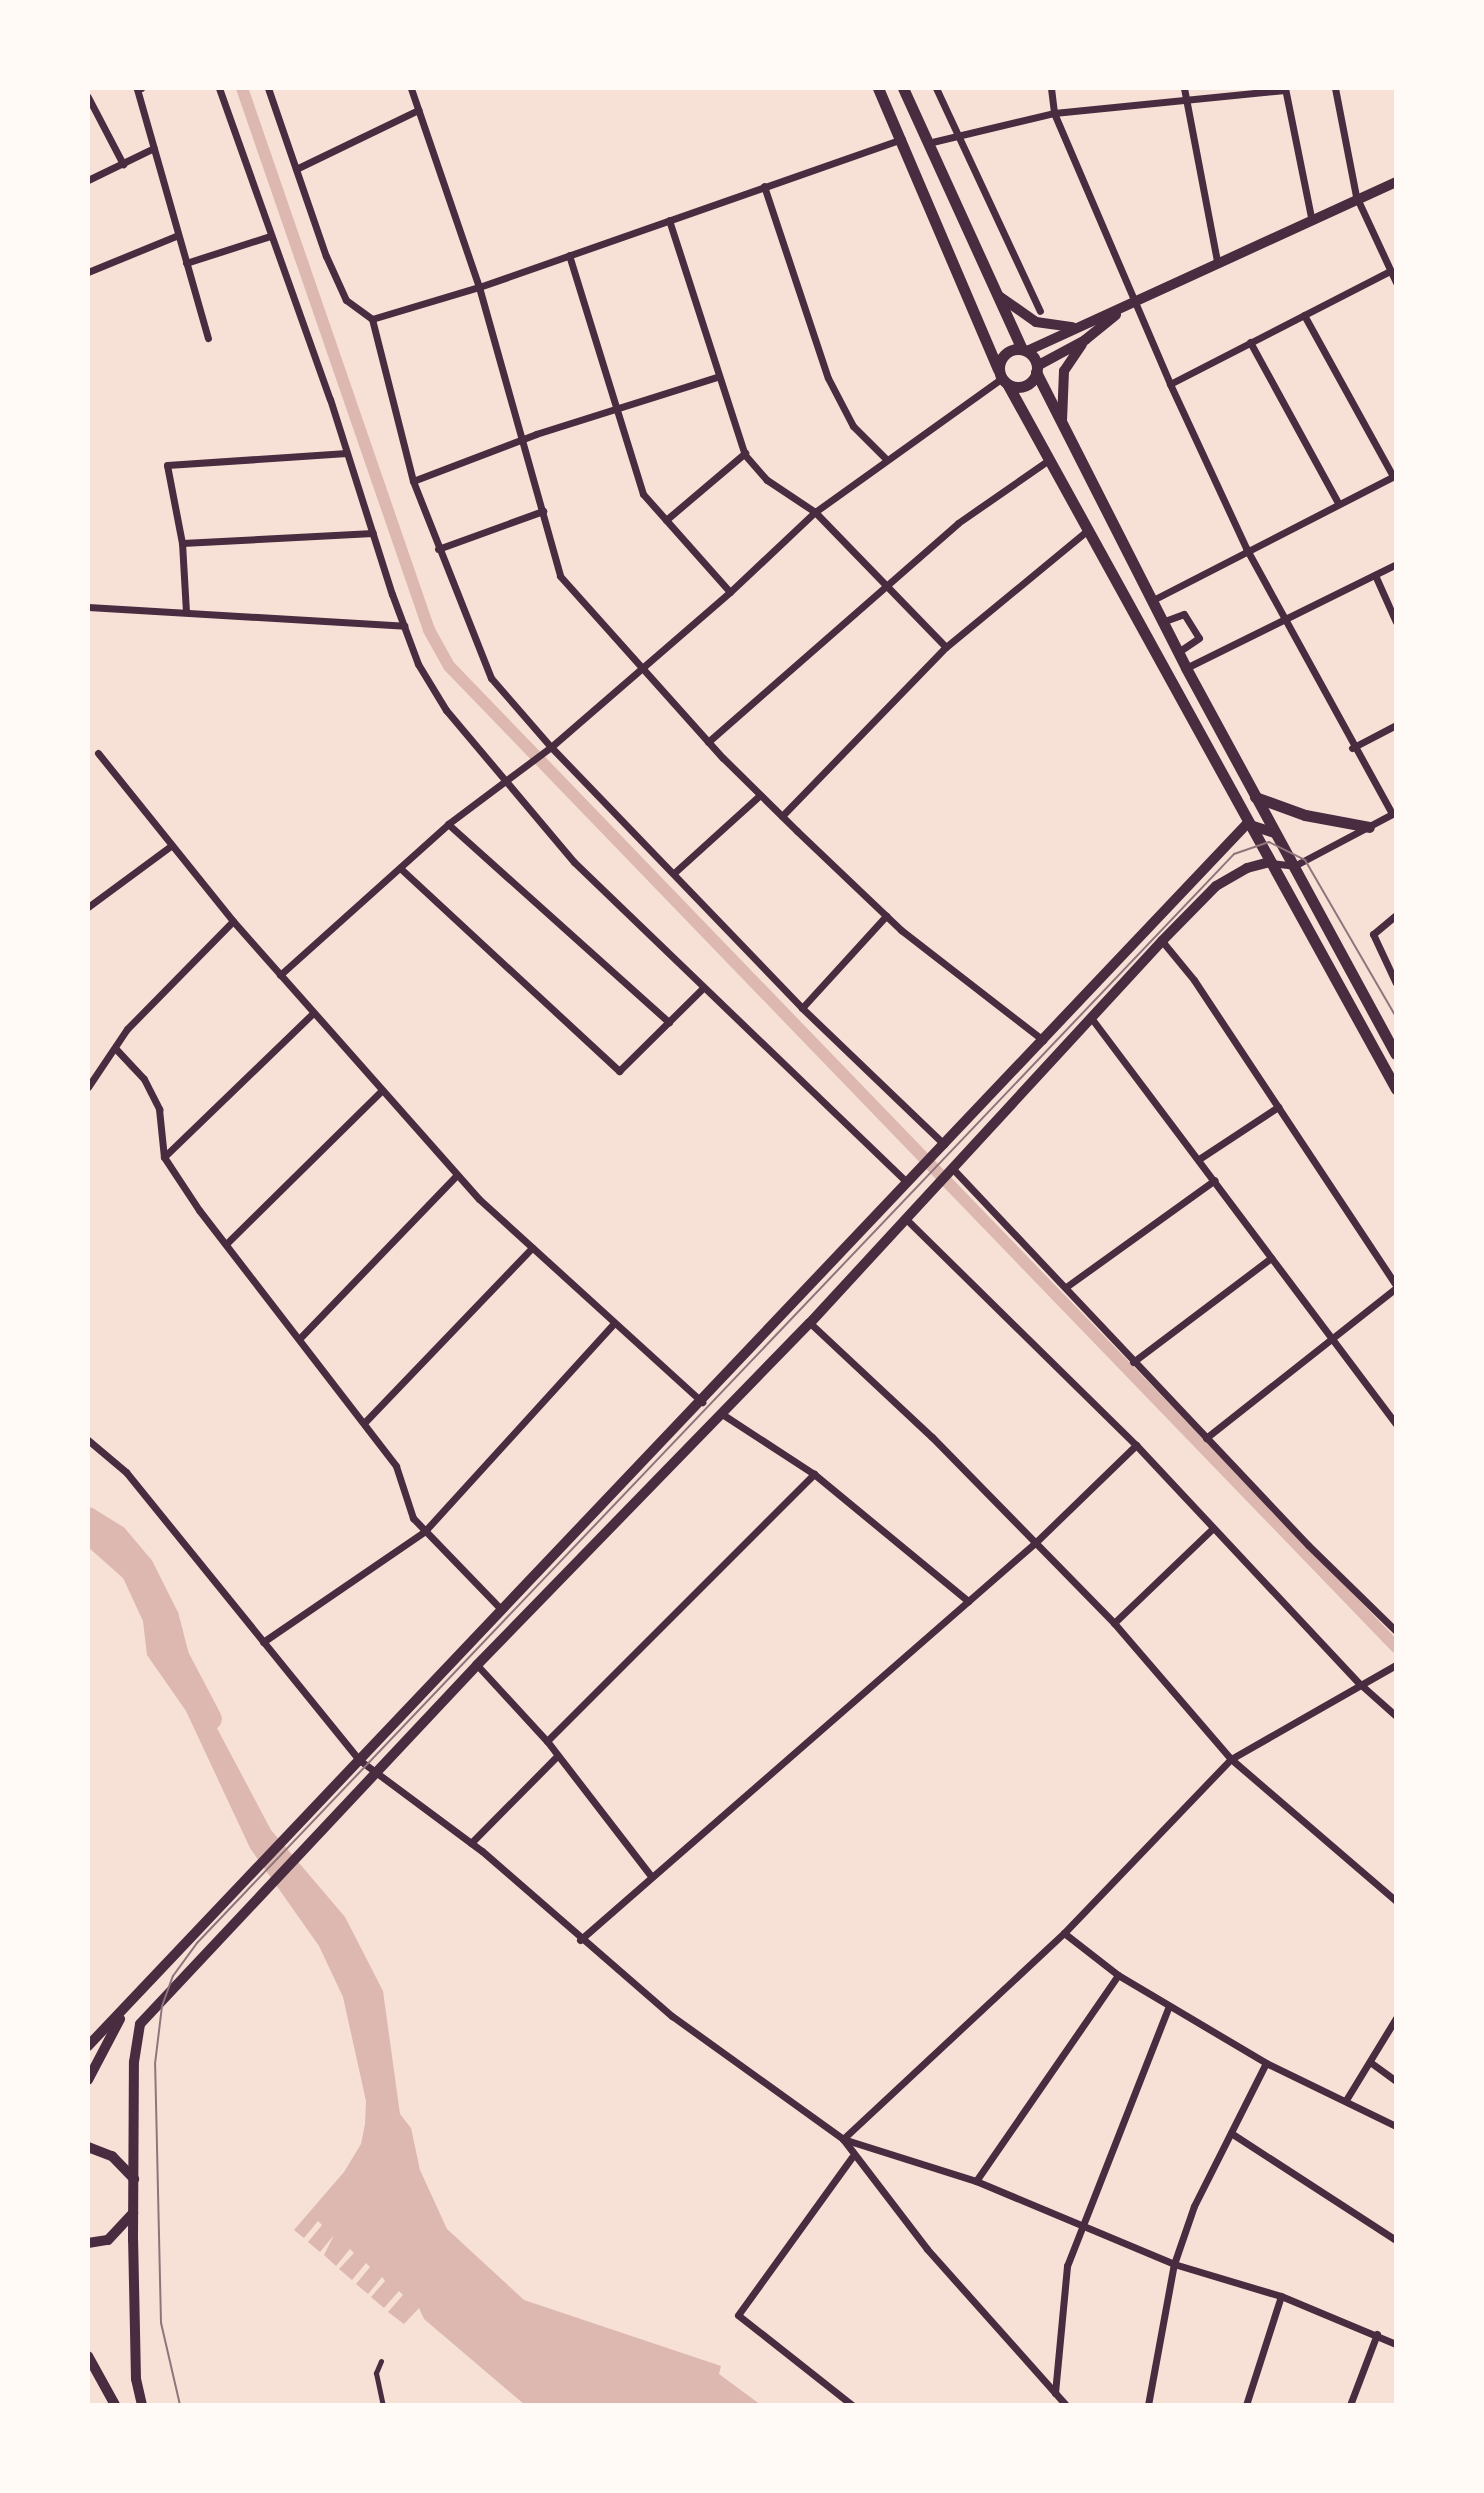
<!DOCTYPE html>
<html>
<head>
<meta charset="utf-8">
<style>
  body { margin:0 }
  #map { position:relative; width:1484px; height:2493px; overflow:hidden; background:#f7e1d7; font-family:Raleway,sans-serif }
  div>[style] { position:absolute }
  [style*='--x'] { left:calc(var(--x)*1px); top:calc(var(--y)*1px); width:calc(var(--w)*1px); rotate:calc(var(--a)*1deg) }
  .water>* { inset:0; background:#dcb8b0 }
  .canal>* { height:12px; margin:-6px; padding:0 6px; transform-origin:6px; border-radius:6px; background:#dcb8b0 }
  .river>* { height:22px; margin:-11px; padding:0 11px; transform-origin:11px; border-radius:11px; background:#dcb8b0 }
  .pedestrian>* { height:5px; margin:-2.5px; padding:0 2.5px; transform-origin:2.5px; border-radius:2.5px; background:#4a2c40 }
  .minor>* { height:7px; margin:-3.5px; padding:0 3.5px; transform-origin:3.5px; border-radius:3.5px; background:#4a2c40 }
  .secondary>* { height:10px; margin:-5px; padding:0 5px; transform-origin:5px; border-radius:5px; background:#4a2c40 }
  .primary>* { height:11px; margin:-5.5px; padding:0 5.5px; transform-origin:5.5px; border-radius:5.5px; background:#4a2c40 }
  .primary>.ring { margin:-5.5px; padding:0; box-sizing:content-box; background:none; border:11px solid #4a2c40; border-radius:50% }
  .tram>* { height:2px; margin:-1px; padding:0 1px; transform-origin:1px; border-radius:1px; background:#8f747c }
  span { translate:-50% -50%; white-space:nowrap; text-align:center; line-height:1.15; -webkit-text-stroke:7px #fffaf5; paint-order:stroke }
  .frame { position:absolute; inset:0; border:90px solid #fffaf5; pointer-events:none }
</style>
</head>
<body>
<div id="map">
  <div class="water">
    <i style="clip-path:polygon(88px 1523px,112px 1534px,167px 1609px,172px 1664px,201px 1698px,271px 1830px,345px 1917px,383px 1991px,400px 2114px,411px 2128px,420px 2170px,447px 2229px,524px 2300px,721px 2366px,719px 2374px,761px 2405px,525px 2405px,424px 2319px,419px 2308px,404px 2324px,388px 2312px,403px 2295px,399px 2291px,384px 2308px,371px 2297px,385px 2281px,382px 2277px,368px 2294px,356px 2284px,370px 2267px,366px 2263px,352px 2280px,339px 2269px,354px 2253px,350px 2249px,336px 2266px,324px 2255px,334px 2235px,320px 2252px,308px 2242px,322px 2225px,318px 2221px,304px 2238px,294px 2230px,344px 2172px,361px 2144px,365px 2124px,366px 2101px,343px 1997px,319px 1946px,250px 1848px,186px 1711px,147px 1655px,143px 1621px,123px 1578px,88px 1547px)"></i>
  </div>
  <div class="canal">
    <i style="--x:242;--y:88;--w:573;--a:70.96"></i>
    <i style="--x:429;--y:630;--w:41;--a:60.9"></i>
    <i style="--x:449;--y:666;--w:1364;--a:46.01"></i>
  </div>
  <div class="river">
    <i style="--x:88;--y:1518;--w:34;--a:32"></i>
    <i style="--x:117;--y:1536;--w:40;--a:50"></i>
    <i style="--x:143;--y:1567;--w:56;--a:63.4"></i>
    <i style="--x:168;--y:1617;--w:40;--a:75.6"></i>
    <i style="--x:178;--y:1656;--w:71;--a:62.4"></i>
  </div>
  <div class="pedestrian">
    <i style="--x:381;--y:2361;--w:13;--a:113"></i>
    <i style="--x:376;--y:2373;--w:33;--a:78"></i>
  </div>
  <div class="minor">
    <i style="--x:141;--y:88;--w:4;--a:166"></i>
    <i style="--x:137;--y:89;--w:259;--a:74.1"></i>
    <i style="--x:219;--y:88;--w:330;--a:70.4"></i>
    <i style="--x:330;--y:399;--w:205;--a:72.4"></i>
    <i style="--x:392;--y:594;--w:75;--a:69.6"></i>
    <i style="--x:418;--y:664;--w:54;--a:58.7"></i>
    <i style="--x:446;--y:710;--w:199;--a:49.9"></i>
    <i style="--x:574;--y:862;--w:462;--a:43.9"></i>
    <i style="--x:268;--y:88;--w:178;--a:71"></i>
    <i style="--x:326;--y:256;--w:48;--a:65.6"></i>
    <i style="--x:346;--y:300;--w:32;--a:36"></i>
    <i style="--x:372;--y:319;--w:112;--a:-16.7"></i>
    <i style="--x:479;--y:287;--w:210;--a:-108.9"></i>
    <i style="--x:936;--y:88;--w:246;--a:65"></i>
    <i style="--x:1051;--y:88;--w:25;--a:83"></i>
    <i style="--x:1054;--y:113;--w:295;--a:66.8"></i>
    <i style="--x:1170;--y:384;--w:181;--a:65.1"></i>
    <i style="--x:1246;--y:548;--w:303;--a:61.2"></i>
    <i style="--x:1184;--y:88;--w:176;--a:79.2"></i>
    <i style="--x:1285;--y:88;--w:132;--a:78.6"></i>
    <i style="--x:1335;--y:88;--w:110;--a:79"></i>
    <i style="--x:1356;--y:196;--w:95;--a:65.1"></i>
    <i style="--x:88;--y:97;--w:76;--a:62.4"></i>
    <i style="--x:902;--y:139;--w:448;--a:160.7"></i>
    <i style="--x:479;--y:287;--w:300;--a:74.3"></i>
    <i style="--x:560;--y:576;--w:244;--a:48.2"></i>
    <i style="--x:723;--y:758;--w:104;--a:44.6"></i>
    <i style="--x:797;--y:831;--w:144;--a:43.6"></i>
    <i style="--x:901;--y:930;--w:180;--a:37.8"></i>
    <i style="--x:928;--y:143;--w:130;--a:-13.4"></i>
    <i style="--x:1054;--y:113;--w:232;--a:-5.7"></i>
    <i style="--x:296;--y:169;--w:136;--a:-25.8"></i>
    <i style="--x:88;--y:180;--w:73;--a:-25.9"></i>
    <i style="--x:764;--y:186;--w:202;--a:71.6"></i>
    <i style="--x:828;--y:378;--w:54;--a:62.5"></i>
    <i style="--x:853;--y:426;--w:45;--a:45"></i>
    <i style="--x:669;--y:220;--w:247;--a:72.1"></i>
    <i style="--x:745;--y:455;--w:33;--a:49"></i>
    <i style="--x:767;--y:480;--w:58;--a:33.7"></i>
    <i style="--x:815;--y:512;--w:188;--a:45.9"></i>
    <i style="--x:186;--y:263;--w:88;--a:-17.8"></i>
    <i style="--x:88;--y:272;--w:97;--a:-22.3"></i>
    <i style="--x:1304;--y:315;--w:184;--a:61.1"></i>
    <i style="--x:372;--y:319;--w:167;--a:75.8"></i>
    <i style="--x:413;--y:481;--w:212;--a:68.4"></i>
    <i style="--x:491;--y:678;--w:91;--a:49"></i>
    <i style="--x:551;--y:747;--w:237;--a:-40.9"></i>
    <i style="--x:730;--y:592;--w:131;--a:-131.6"></i>
    <i style="--x:643;--y:494;--w:250;--a:-107.2"></i>
    <i style="--x:1250;--y:342;--w:183;--a:61.3"></i>
    <i style="--x:1170;--y:384;--w:247;--a:-27.2"></i>
    <i style="--x:413;--y:481;--w:132;--a:-20.9"></i>
    <i style="--x:536;--y:434;--w:190;--a:-17.5"></i>
    <i style="--x:666;--y:520;--w:104;--a:-40.3"></i>
    <i style="--x:182;--y:543;--w:191;--a:-3"></i>
    <i style="--x:438;--y:549;--w:112;--a:-19.9"></i>
    <i style="--x:1375;--y:575;--w:51;--a:65.9"></i>
    <i style="--x:730;--y:592;--w:117;--a:-43.3"></i>
    <i style="--x:815;--y:512;--w:230;--a:-35.6"></i>
    <i style="--x:1151;--y:601;--w:276;--a:-27.2"></i>
    <i style="--x:88;--y:607;--w:317;--a:3.4"></i>
    <i style="--x:186;--y:612;--w:69;--a:-93.3"></i>
    <i style="--x:182;--y:543;--w:79;--a:-100.9"></i>
    <i style="--x:167;--y:465;--w:180;--a:-3.8"></i>
    <i style="--x:1162;--y:622;--w:23;--a:-20"></i>
    <i style="--x:1184;--y:614;--w:28;--a:58"></i>
    <i style="--x:1199;--y:638;--w:25;--a:146"></i>
    <i style="--x:1186;--y:668;--w:234;--a:-26.3"></i>
    <i style="--x:708;--y:742;--w:332;--a:-41.2"></i>
    <i style="--x:958;--y:523;--w:112;--a:-34.8"></i>
    <i style="--x:1352;--y:748;--w:50;--a:-27.6"></i>
    <i style="--x:98;--y:753;--w:216;--a:51.2"></i>
    <i style="--x:233;--y:921;--w:371;--a:48.5"></i>
    <i style="--x:479;--y:1199;--w:302;--a:42.3"></i>
    <i style="--x:782;--y:816;--w:235;--a:-45.9"></i>
    <i style="--x:946;--y:647;--w:185;--a:-39.5"></i>
    <i style="--x:448;--y:824;--w:297;--a:41.9"></i>
    <i style="--x:1271;--y:863;--w:23;--a:7"></i>
    <i style="--x:1294;--y:866;--w:113;--a:-27.9"></i>
    <i style="--x:400;--y:868;--w:299;--a:42.8"></i>
    <i style="--x:619;--y:1071;--w:118;--a:-44.7"></i>
    <i style="--x:674;--y:873;--w:116;--a:-42.2"></i>
    <i style="--x:88;--y:907;--w:104;--a:-36.4"></i>
    <i style="--x:1396;--y:915;--w:30;--a:140"></i>
    <i style="--x:1373;--y:934;--w:54;--a:64.9"></i>
    <i style="--x:1162;--y:941;--w:50;--a:50.6"></i>
    <i style="--x:1194;--y:980;--w:366;--a:56.5"></i>
    <i style="--x:280;--y:975;--w:226;--a:-41.9"></i>
    <i style="--x:448;--y:824;--w:129;--a:-36.8"></i>
    <i style="--x:551;--y:747;--w:362;--a:46.1"></i>
    <i style="--x:802;--y:1008;--w:197;--a:43.8"></i>
    <i style="--x:802;--y:1008;--w:125;--a:-47.6"></i>
    <i style="--x:1092;--y:1019;--w:506;--a:53.11"></i>
    <i style="--x:115;--y:1048;--w:42;--a:46.9"></i>
    <i style="--x:144;--y:1079;--w:34;--a:63"></i>
    <i style="--x:159;--y:1109;--w:48;--a:84.1"></i>
    <i style="--x:164;--y:1157;--w:64;--a:56.6"></i>
    <i style="--x:199;--y:1210;--w:323;--a:52.4"></i>
    <i style="--x:396;--y:1466;--w:55;--a:71.9"></i>
    <i style="--x:413;--y:1518;--w:127;--a:46"></i>
    <i style="--x:88;--y:1087;--w:70;--a:-56.1"></i>
    <i style="--x:127;--y:1029;--w:151;--a:-45.5"></i>
    <i style="--x:164;--y:1157;--w:207;--a:-44"></i>
    <i style="--x:1199;--y:1159;--w:95;--a:-33.4"></i>
    <i style="--x:953;--y:1169;--w:517;--a:46.65"></i>
    <i style="--x:1308;--y:1545;--w:123;--a:44.3"></i>
    <i style="--x:906;--y:1219;--w:322;--a:44.5"></i>
    <i style="--x:1136;--y:1445;--w:328;--a:46.9"></i>
    <i style="--x:1360;--y:1684;--w:48;--a:41.6"></i>
    <i style="--x:226;--y:1244;--w:219;--a:-44.6"></i>
    <i style="--x:1066;--y:1287;--w:183;--a:-35.7"></i>
    <i style="--x:810;--y:1323;--w:167;--a:43.1"></i>
    <i style="--x:932;--y:1437;--w:260;--a:45.6"></i>
    <i style="--x:1114;--y:1623;--w:179;--a:49.3"></i>
    <i style="--x:1231;--y:1759;--w:218;--a:40.7"></i>
    <i style="--x:299;--y:1339;--w:228;--a:-46.1"></i>
    <i style="--x:1133;--y:1362;--w:173;--a:-37"></i>
    <i style="--x:722;--y:1414;--w:110;--a:33.1"></i>
    <i style="--x:814;--y:1474;--w:200;--a:39.5"></i>
    <i style="--x:364;--y:1423;--w:243;--a:-46.2"></i>
    <i style="--x:1206;--y:1438;--w:242;--a:-38.3"></i>
    <i style="--x:88;--y:1440;--w:50;--a:40.1"></i>
    <i style="--x:126;--y:1472;--w:369;--a:51"></i>
    <i style="--x:358;--y:1759;--w:154;--a:36.6"></i>
    <i style="--x:482;--y:1851;--w:252;--a:41"></i>
    <i style="--x:672;--y:2016;--w:211;--a:35.7"></i>
    <i style="--x:843;--y:2139;--w:138;--a:52.6"></i>
    <i style="--x:927;--y:2249;--w:209;--a:48.3"></i>
    <i style="--x:1114;--y:1623;--w:137;--a:-43.8"></i>
    <i style="--x:263;--y:1642;--w:196;--a:-34.4"></i>
    <i style="--x:425;--y:1531;--w:281;--a:-47.7"></i>
    <i style="--x:477;--y:1665;--w:103;--a:47.4"></i>
    <i style="--x:471;--y:1843;--w:122;--a:-45.3"></i>
    <i style="--x:651;--y:1876;--w:170;--a:-127.6"></i>
    <i style="--x:547;--y:1741;--w:378;--a:-45"></i>
    <i style="--x:1064;--y:1933;--w:68;--a:37.9"></i>
    <i style="--x:1118;--y:1975;--w:172;--a:30.7"></i>
    <i style="--x:1266;--y:2063;--w:144;--a:25.9"></i>
    <i style="--x:580;--y:1940;--w:604;--a:-41.11"></i>
    <i style="--x:1035;--y:1543;--w:141;--a:-44.1"></i>
    <i style="--x:1370;--y:2062;--w:32;--a:36"></i>
    <i style="--x:1346;--y:2100;--w:96;--a:-58.6"></i>
    <i style="--x:1231;--y:2133;--w:197;--a:33"></i>
    <i style="--x:843;--y:2139;--w:302;--a:-43"></i>
    <i style="--x:1064;--y:1933;--w:241;--a:-46.2"></i>
    <i style="--x:1231;--y:1759;--w:190;--a:-29.7"></i>
    <i style="--x:843;--y:2139;--w:139;--a:17.5"></i>
    <i style="--x:976;--y:2181;--w:215;--a:22.7"></i>
    <i style="--x:1174;--y:2264;--w:112;--a:16.7"></i>
    <i style="--x:1281;--y:2296;--w:125;--a:22.7"></i>
    <i style="--x:976;--y:2181;--w:250;--a:-55.4"></i>
    <i style="--x:1055;--y:2393;--w:128;--a:-84.6"></i>
    <i style="--x:1067;--y:2266;--w:279;--a:-68.6"></i>
    <i style="--x:852;--y:2405;--w:145;--a:-141.7"></i>
    <i style="--x:738;--y:2315;--w:195;--a:-54.2"></i>
    <i style="--x:1148;--y:2405;--w:143;--a:-79.6"></i>
    <i style="--x:1174;--y:2264;--w:61;--a:-71"></i>
    <i style="--x:1194;--y:2206;--w:160;--a:-63.3"></i>
    <i style="--x:1246;--y:2405;--w:114;--a:-72.2"></i>
    <i style="--x:1350;--y:2405;--w:76;--a:-69.2"></i>
  </div>
  <div class="secondary">
    <i style="--x:999;--y:296;--w:45;--a:35.1"></i>
    <i style="--x:1036;--y:322;--w:37;--a:8"></i>
    <i style="--x:1027;--y:351;--w:406;--a:-24.6"></i>
    <i style="--x:1037;--y:366;--w:55;--a:-28.4"></i>
    <i style="--x:1085;--y:340;--w:40;--a:-39"></i>
    <i style="--x:1062;--y:421;--w:50;--a:-87.7"></i>
    <i style="--x:1064;--y:371;--w:32;--a:-56"></i>
    <i style="--x:88;--y:2046;--w:1684;--a:-46.52"></i>
    <i style="--x:1247;--y:824;--w:28;--a:18"></i>
    <i style="--x:88;--y:2080;--w:69;--a:-62.3"></i>
    <i style="--x:88;--y:2147;--w:26;--a:21"></i>
    <i style="--x:112;--y:2156;--w:32;--a:46"></i>
    <i style="--x:88;--y:2243;--w:20;--a:-9"></i>
    <i style="--x:108;--y:2240;--w:37;--a:-47"></i>
    <i style="--x:88;--y:2356;--w:56;--a:61.1"></i>
    <i style="--x:142;--y:2405;--w:27;--a:-103"></i>
    <i style="--x:136;--y:2379;--w:139;--a:-91.2"></i>
    <i style="--x:133;--y:2240;--w:178;--a:-89.7"></i>
    <i style="--x:134;--y:2062;--w:38;--a:-81"></i>
    <i style="--x:140;--y:2024;--w:492;--a:-46.8"></i>
    <i style="--x:477;--y:1665;--w:477;--a:-45.8"></i>
    <i style="--x:810;--y:1323;--w:519;--a:-47.34"></i>
    <i style="--x:1162;--y:941;--w:77;--a:-45.5"></i>
    <i style="--x:1216;--y:886;--w:36;--a:-30"></i>
    <i style="--x:1247;--y:868;--w:23;--a:-15"></i>
  </div>
  <div class="primary">
    <i style="--x:878;--y:88;--w:306;--a:66.9"></i>
    <i style="--x:903;--y:88;--w:287;--a:65.5"></i>
    <i class="ring" style="left:999px;top:349px;width:27px;height:27px"></i>
    <i style="--x:1036;--y:372;--w:332;--a:63.1"></i>
    <i style="--x:1186;--y:668;--w:439;--a:61.5"></i>
    <i style="--x:1008;--y:385;--w:804;--a:61.14"></i>
    <i style="--x:1255;--y:797;--w:53;--a:19.8"></i>
    <i style="--x:1305;--y:815;--w:65;--a:10.6"></i>
  </div>
  <div class="tram">
    <i style="--x:180;--y:2405;--w:84;--a:-103"></i>
    <i style="--x:161;--y:2323;--w:259;--a:-91.3"></i>
    <i style="--x:155;--y:2064;--w:58;--a:-83.1"></i>
    <i style="--x:162;--y:2006;--w:32;--a:-70"></i>
    <i style="--x:173;--y:1976;--w:41;--a:-54"></i>
    <i style="--x:197;--y:1943;--w:1504;--a:-46.4"></i>
    <i style="--x:1234;--y:854;--w:37;--a:-19"></i>
    <i style="--x:1269;--y:842;--w:40;--a:26.6"></i>
    <i style="--x:1305;--y:860;--w:181;--a:59.9"></i>
  </div>
  <div class="frame"></div>
</div>
</body>
</html>
